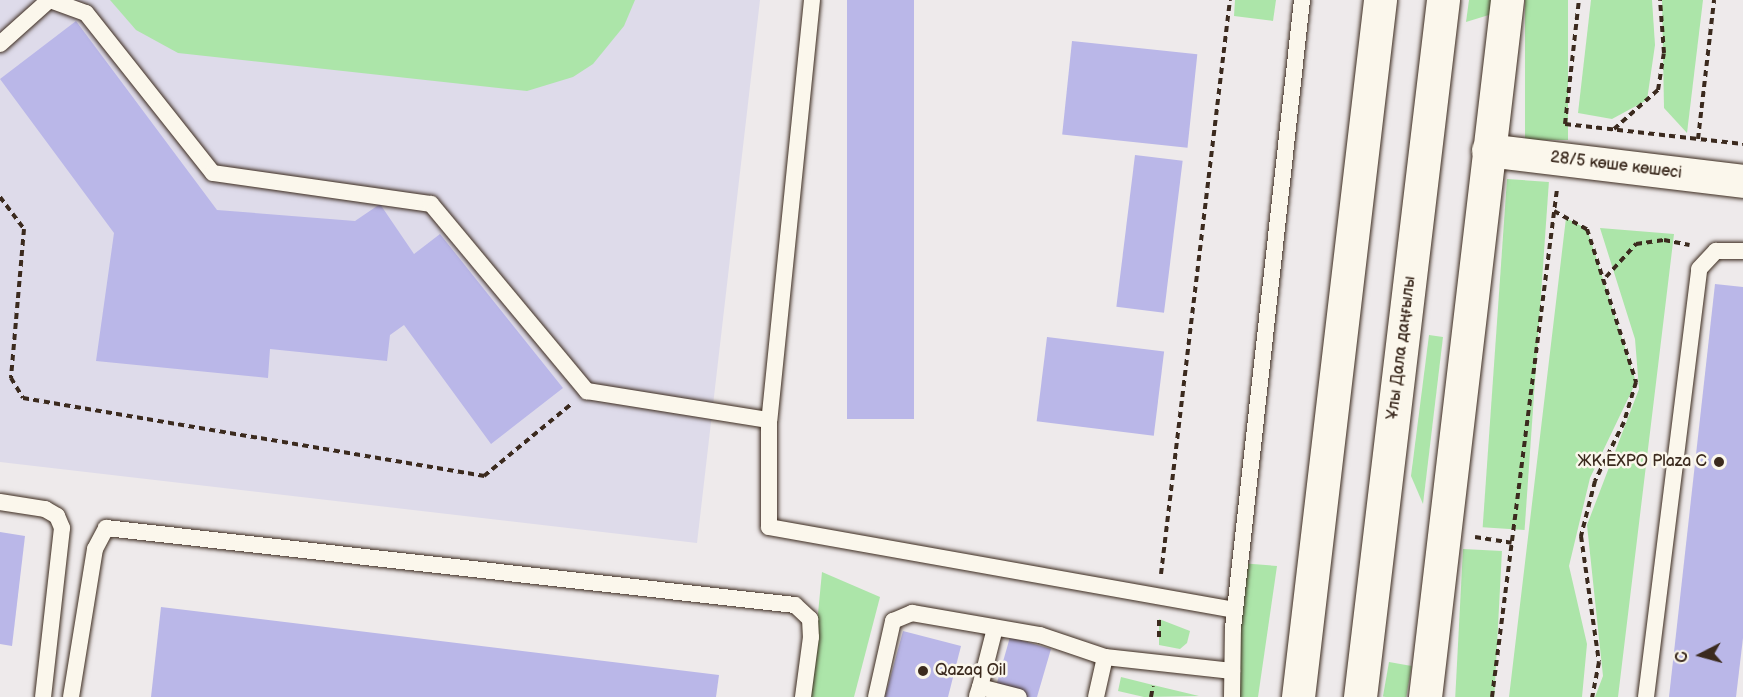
<!DOCTYPE html>
<html>
<head>
<meta charset="utf-8">
<style>
  body { margin:0 }
  #map { position:relative; width:1743px; height:697px; overflow:hidden; background:#eeeaeb; font-family:"Balsamiq Sans",sans-serif }
  div>[style] { position:absolute }
  [style*='--x'] { left:calc(var(--x)*1px); top:calc(var(--y)*1px); width:calc(var(--w)*1px); rotate:calc(var(--a)*1deg) }
  .built>* { inset:0; background:#dedbea }
  .green>* { inset:0; background:#ace5a9; transform-origin:0 0 }
  .building>* { inset:0; background:#bab7e8; transform-origin:0 0 }
  .path>* { height:4px; margin-top:-2px; transform-origin:0; background:repeating-linear-gradient(90deg,#3b2a1e 0 6px,transparent 0 10.5px) }
  .roads { filter:drop-shadow(0 0 2px #3b2a1e) drop-shadow(0 0 2px #3b2a1e) }
  .lane>* { height:16px; margin:-8px; padding:0 8px; transform-origin:8px; border-radius:8px; background:#fbf7ec }
  .street>* { height:33px; margin:-16.5px; padding:0 16.5px; transform-origin:16.5px; border-radius:16.5px; background:#fbf7ec }
  .secondary>* { height:33px; margin:-16.5px; padding:0 16.5px; transform-origin:16.5px; border-radius:16.5px; background:#fbf7ec }
  .dots>* { width:16px; height:16px; translate:-50% -50%; box-sizing:border-box; border:3px solid #fbf7ec; border-radius:50% }
  span { translate:-50% -50%; white-space:nowrap; text-align:center; line-height:1.15; -webkit-text-stroke:5px #fbf7ec; paint-order:stroke }
  .street-label { font-size:16px; color:#3b2a1e }
  .poi-label { font-size:16px; color:#3b2a1e }
  .right { translate:-100% -50%; text-align:right }
  .left { translate:0 -50%; text-align:left }
  .north { position:absolute; left:1671px; top:625px; width:60px; height:60px; -webkit-text-stroke:4px #fbf7ec; paint-order:stroke; rotate:264deg; font-size:16px; font-weight:700; line-height:24px; text-align:center; color:#3b2a1e }
  .north::after { content:''; display:block; margin:auto; width:21px; height:27px; background:#3b2a1e; clip-path:polygon(50% 0,100% 100%,50% 72%,0 100%) }
</style>
</head>
<body>
<div id="map">
  <div class="built">
    <i style="clip-path:polygon(0 0,760px 0,697px 543px,0 462px)"></i>
  </div>
  <div class="green">
    <i style="clip-path:polygon(110px 0,635px 0,624px 26px,593px 64px,573px 77px,527px 91px,178px 53px,136px 30px)"></i>
    <i style="clip-path:polygon(1235px 0,1276px 0,1273px 21px,1234px 16px)"></i>
    <i style="clip-path:polygon(1469px 0,1494px 0,1492px 14px,1466px 22px)"></i>
    <i style="left:1525px;top:0;width:43px;height:140px"></i>
    <i style="clip-path:polygon(1591px 0,1652px 0,1655px 45px,1647px 100px,1612px 119px,1578px 113px)"></i>
    <i style="clip-path:polygon(1662px 0,1703px 0,1687px 133px,1664px 108px)"></i>
    <i style="left:1507px;top:179px;width:42px;height:349px;rotate:4deg"></i>
    <i style="clip-path:polygon(1566px 218px,1587px 229px,1636px 382px,1590px 478px,1569px 566px,1587px 644px,1582px 697px,1509px 697px)"></i>
    <i style="clip-path:polygon(1600px 228px,1674px 234px,1618px 697px,1595px 697px,1603px 676px,1587px 525px,1639px 389px,1635px 339px)"></i>
    <i style="clip-path:polygon(1429px 335px,1443px 337px,1423px 504px,1411px 476px)"></i>
    <i style="left:1463px;top:549px;width:39px;height:149px;rotate:3deg"></i>
    <i style="clip-path:polygon(1240px 563px,1277px 566px,1258px 697px,1232px 697px)"></i>
    <i style="clip-path:polygon(822px 572px,880px 597px,854px 697px,810px 697px)"></i>
    <i style="clip-path:polygon(1159px 619px,1190px 631px,1187px 643px,1180px 649px,1159px 645px)"></i>
    <i style="left:1389px;top:662px;width:23px;height:35px;rotate:10deg"></i>
    <i style="clip-path:polygon(1121px 677px,1153px 685px,1199px 696px,1144px 697px,1118px 691px)"></i>
  </div>
  <div class="building">
    <i style="left:847px;top:0;width:67px;height:419px"></i>
    <i style="clip-path:polygon(76px 21px,217px 210px,355px 221px,380px 204px,414px 254px,440px 234px,563px 388px,491px 444px,404px 325px,390px 335px,387px 361px,270px 349px,268px 378px,96px 361px,114px 233px,0 79px)"></i>
    <i style="left:1072px;top:41px;width:126px;height:94px;rotate:6deg"></i>
    <i style="left:1135px;top:155px;width:48px;height:153px;rotate:7deg"></i>
    <i style="clip-path:polygon(1715px 284px,1743px 287px,1743px 638px,1736px 697px,1669px 697px)"></i>
    <i style="left:1047px;top:337px;width:118px;height:85px;rotate:7deg"></i>
    <i style="clip-path:polygon(0 532px,25px 536px,12px 646px,0 644px)"></i>
    <i style="clip-path:polygon(161px 607px,719px 675px,716px 697px,151px 697px)"></i>
    <i style="clip-path:polygon(903px 631px,961px 646px,948px 697px,885px 697px)"></i>
    <i style="clip-path:polygon(1010px 637px,1051px 649px,1037px 697px,993px 697px)"></i>
  </div>
  <div class="path">
    <i style="--x:1565;--y:124;--w:179;--a:6.4"></i>
    <i style="--x:1565;--y:124;--w:125;--a:-83.6"></i>
    <i style="--x:1614;--y:129;--w:59;--a:-41.6"></i>
    <i style="--x:1658;--y:90;--w:37;--a:-81"></i>
    <i style="--x:1664;--y:53;--w:53;--a:-94.3"></i>
    <i style="--x:1698;--y:139;--w:140;--a:-83.4"></i>
    <i style="--x:0;--y:197;--w:40;--a:53"></i>
    <i style="--x:24;--y:229;--w:150;--a:95"></i>
    <i style="--x:11;--y:378;--w:23;--a:59"></i>
    <i style="--x:23;--y:398;--w:468;--a:9.6"></i>
    <i style="--x:484;--y:476;--w:112;--a:-39.5"></i>
    <i style="--x:1554;--y:211;--w:38;--a:29"></i>
    <i style="--x:1587;--y:229;--w:161;--a:72.2"></i>
    <i style="--x:1636;--y:382;--w:42;--a:106.7"></i>
    <i style="--x:1624;--y:422;--w:66;--a:116.2"></i>
    <i style="--x:1595;--y:481;--w:57;--a:104.3"></i>
    <i style="--x:1581;--y:536;--w:127;--a:81.9"></i>
    <i style="--x:1599;--y:662;--w:36;--a:101"></i>
    <i style="--x:1606;--y:277;--w:45;--a:-47.7"></i>
    <i style="--x:1636;--y:244;--w:28;--a:-8"></i>
    <i style="--x:1664;--y:240;--w:26;--a:11"></i>
    <i style="--x:1475;--y:537;--w:37;--a:9"></i>
    <i style="--x:1161;--y:574;--w:578;--a:-83.15"></i>
    <i style="--x:1159;--y:620;--w:20;--a:90"></i>
    <i style="--x:1151;--y:697;--w:11;--a:-80"></i>
    <i style="--x:1492;--y:697;--w:512;--a:-82.71"></i>
  </div>
  <div class="roads">
    <div class="lane">
      <i style="--x:50;--y:0;--w:38;--a:20"></i>
      <i style="--x:86;--y:13;--w:204;--a:51.6"></i>
      <i style="--x:213;--y:173;--w:220;--a:8.1"></i>
      <i style="--x:431;--y:204;--w:244;--a:50.2"></i>
      <i style="--x:587;--y:391;--w:184;--a:9.1"></i>
      <i style="--x:812;--y:0;--w:422;--a:95.8"></i>
      <i style="--x:769;--y:420;--w:107;--a:90"></i>
      <i style="--x:769;--y:527;--w:473;--a:10.1"></i>
      <i style="--x:0;--y:44;--w:66;--a:-41.9"></i>
      <i style="--x:0;--y:502;--w:46;--a:8.8"></i>
      <i style="--x:45;--y:509;--w:14;--a:30"></i>
      <i style="--x:57;--y:516;--w:13;--a:67"></i>
      <i style="--x:62;--y:528;--w:170;--a:96.4"></i>
      <i style="--x:980;--y:687;--w:61;--a:-75.7"></i>
      <i style="--x:977;--y:696;--w:9;--a:-72"></i>
      <i style="--x:980;--y:687;--w:40;--a:14.4"></i>
      <i style="--x:71;--y:697;--w:150;--a:-80.8"></i>
      <i style="--x:95;--y:549;--w:24;--a:-62"></i>
      <i style="--x:106;--y:528;--w:693;--a:6.38"></i>
      <i style="--x:795;--y:605;--w:21;--a:43"></i>
      <i style="--x:810;--y:619;--w:18;--a:87"></i>
      <i style="--x:811;--y:637;--w:61;--a:97.6"></i>
      <i style="--x:876;--y:697;--w:78;--a:-77.4"></i>
      <i style="--x:893;--y:621;--w:21;--a:-23"></i>
      <i style="--x:912;--y:613;--w:130;--a:9.8"></i>
      <i style="--x:1040;--y:635;--w:69;--a:18.7"></i>
      <i style="--x:1096;--y:697;--w:41;--a:-77.3"></i>
      <i style="--x:1105;--y:657;--w:128;--a:6.3"></i>
      <i style="--x:1232;--y:697;--w:69;--a:-89.2"></i>
      <i style="--x:1233;--y:628;--w:632;--a:-83.73"></i>
      <i style="--x:1646;--y:697;--w:431;--a:-82.9"></i>
      <i style="--x:1699;--y:269;--w:25;--a:-47"></i>
      <i style="--x:1716;--y:251;--w:27;--a:0"></i>
    </div>
    <div class="street">
      <i style="--x:1488;--y:150;--w:257;--a:6.9"></i>
      <i style="--x:1425;--y:697;--w:702;--a:-83.29"></i>
    </div>
    <div class="secondary">
      <i style="--x:1298;--y:697;--w:702;--a:-83.29"></i>
      <i style="--x:1360;--y:697;--w:702;--a:-83.21"></i>
    </div>
  </div>
  <div class="dots">
    <i style="left:1719px;top:462px;background:#3b2a1e"></i>
    <i style="left:923px;top:671px;background:#3b2a1e"></i>
  </div>
  <div class="street-label">
    <span style="left:1616px;top:166px;rotate:7deg">28/5 көше көшесі</span>
    <span style="left:1402px;top:348px;rotate:-83deg">Ұлы Дала даңғылы</span>
  </div>
  <div class="poi-label">
    <span class="right" style="left:1707px;top:462px">ЖК EXPO Plaza C</span>
    <span class="left" style="left:935px;top:671px">Qazaq Oil</span>
  </div>
  <div class="north">С</div>
</div>
</body>
</html>
